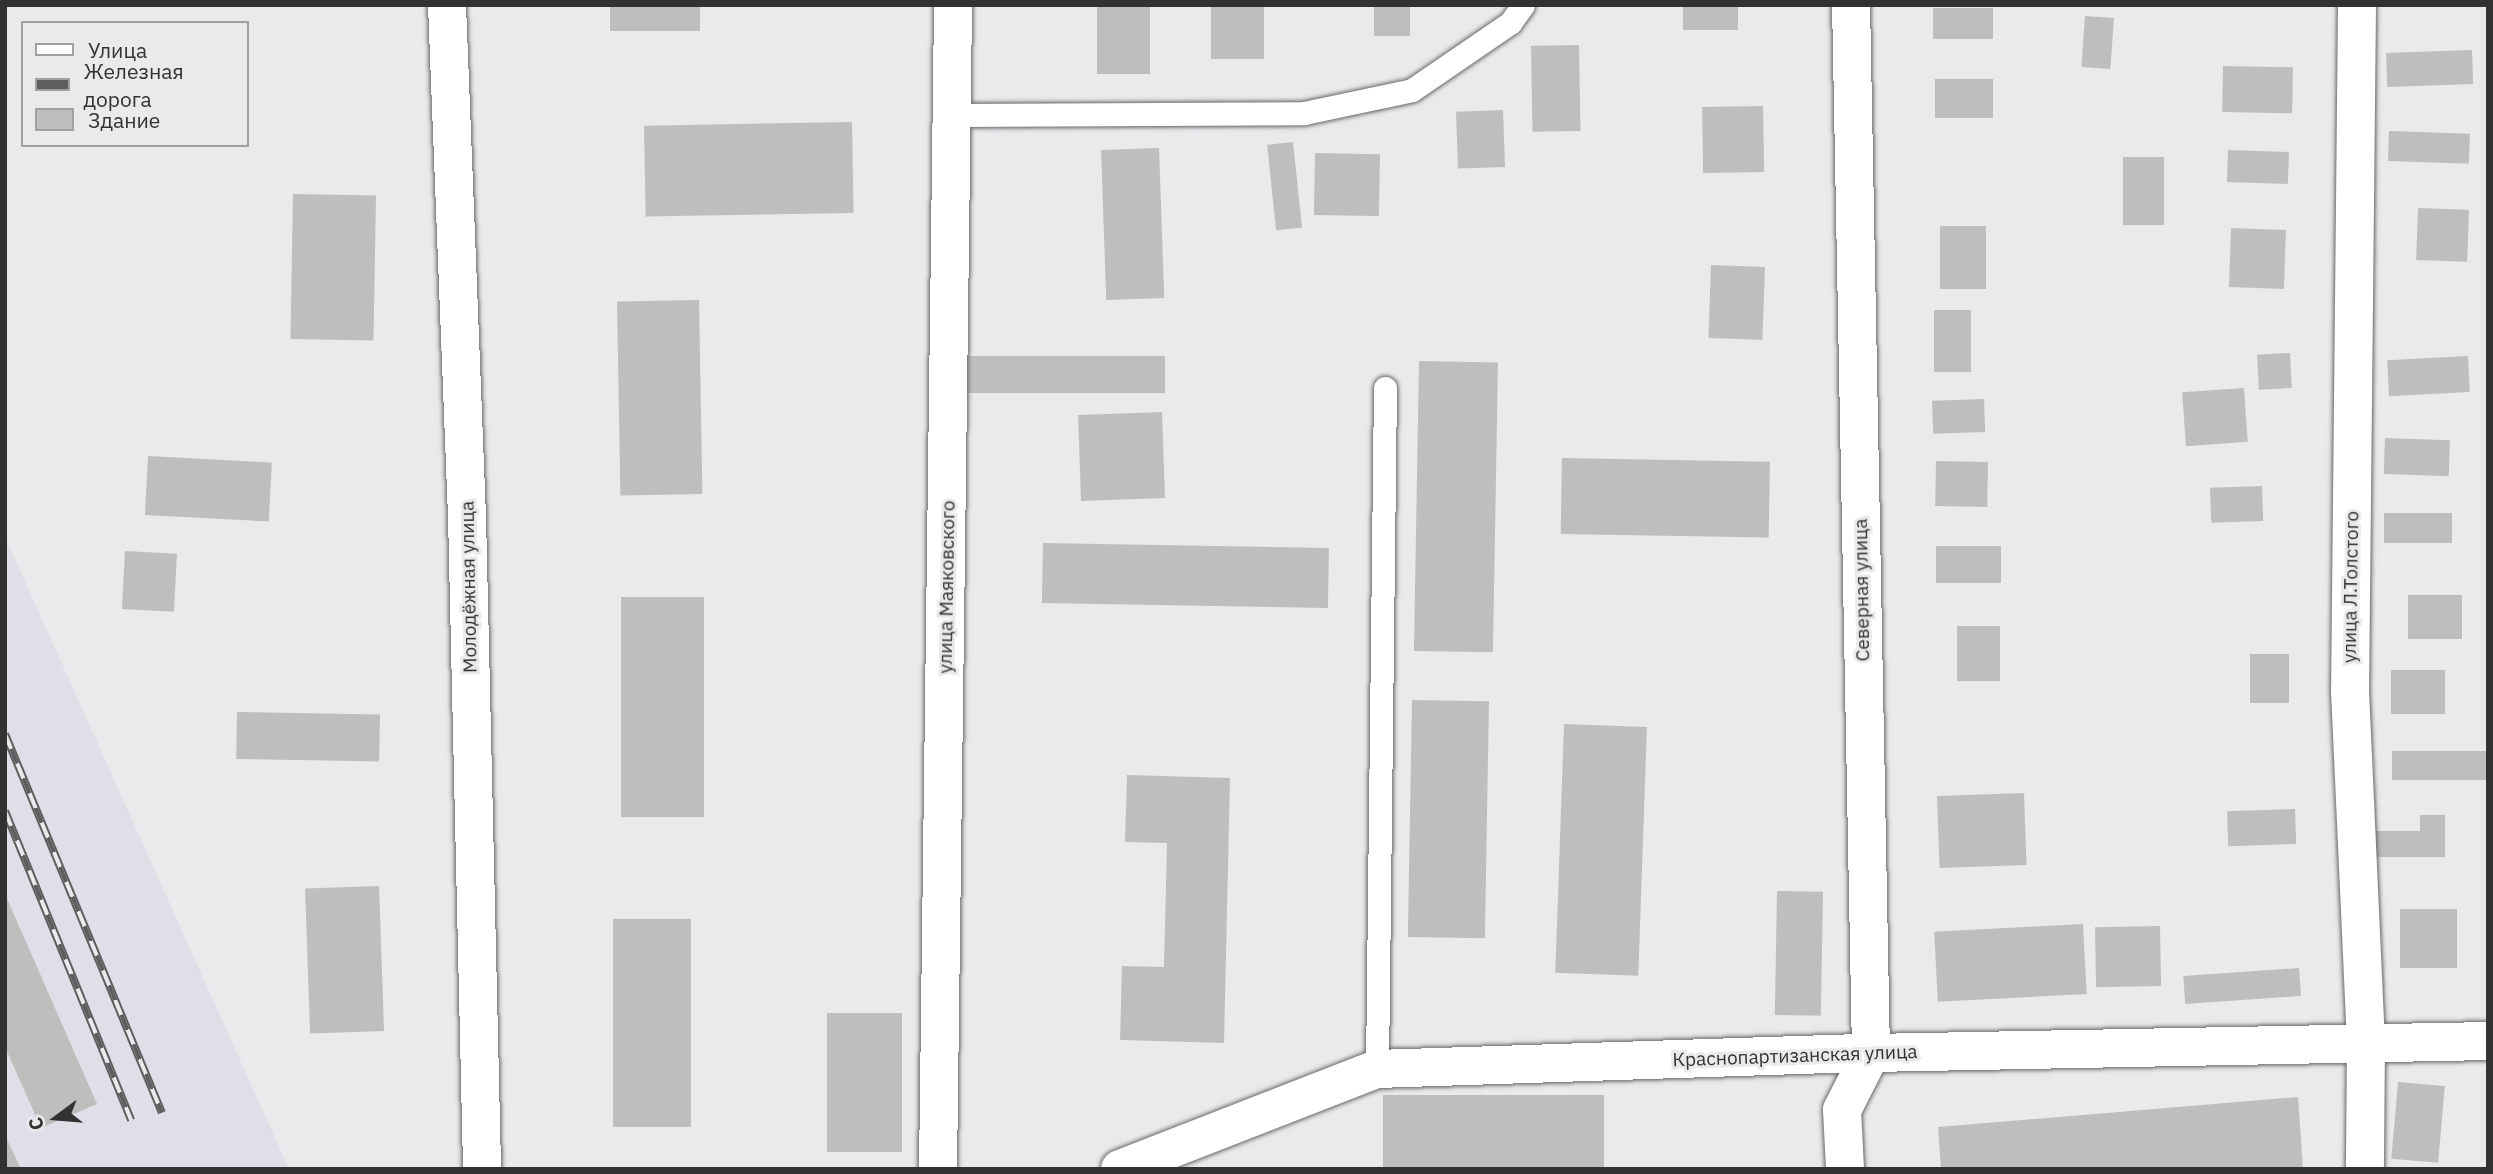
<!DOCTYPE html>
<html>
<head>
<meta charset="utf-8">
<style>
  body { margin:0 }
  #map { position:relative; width:2493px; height:1174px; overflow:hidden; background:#eaeaec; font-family:"IBM Plex Sans",sans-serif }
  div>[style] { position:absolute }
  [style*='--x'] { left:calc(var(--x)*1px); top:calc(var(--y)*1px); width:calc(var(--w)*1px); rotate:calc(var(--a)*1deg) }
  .built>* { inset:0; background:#dedfe8 }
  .building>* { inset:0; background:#c0bdbd; transform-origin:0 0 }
  .roads { filter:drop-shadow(0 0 2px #68686a) drop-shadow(0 0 2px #68686a) }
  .lane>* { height:23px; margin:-11.5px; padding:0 11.5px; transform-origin:11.5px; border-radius:11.5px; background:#fff }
  .street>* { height:38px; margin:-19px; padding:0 19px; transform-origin:19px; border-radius:19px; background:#fff }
  .secondary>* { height:38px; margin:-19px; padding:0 19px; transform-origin:19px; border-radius:19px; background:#fff }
  .rail>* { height:8px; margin-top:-4px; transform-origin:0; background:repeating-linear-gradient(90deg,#eaeaec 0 16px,#5e5e5f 0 32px); box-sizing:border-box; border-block:2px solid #5e5e5f }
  span { translate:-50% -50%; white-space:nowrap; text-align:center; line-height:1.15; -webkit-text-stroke:6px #eaeaec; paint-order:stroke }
  .street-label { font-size:19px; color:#323232 }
  .frame { position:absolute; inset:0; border:7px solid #323232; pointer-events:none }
  .legend { position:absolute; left:21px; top:21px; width:228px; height:126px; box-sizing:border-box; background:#eaeaec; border:2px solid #a0a0a2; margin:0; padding:9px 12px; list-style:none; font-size:21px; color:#323232 }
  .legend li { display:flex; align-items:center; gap:14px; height:35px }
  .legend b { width:35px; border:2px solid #a0a0a2 }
  .north { position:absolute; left:21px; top:1083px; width:70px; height:70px; -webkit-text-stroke:5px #eaeaec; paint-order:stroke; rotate:254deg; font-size:19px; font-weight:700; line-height:28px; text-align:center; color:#323232 }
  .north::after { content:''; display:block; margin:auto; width:24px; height:32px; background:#323232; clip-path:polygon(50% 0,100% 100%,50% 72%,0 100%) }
</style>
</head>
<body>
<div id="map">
  <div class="built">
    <i style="clip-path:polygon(5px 537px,289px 1169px,5px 1169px)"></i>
  </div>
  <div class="building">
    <i style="left:610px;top:5px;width:90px;height:26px"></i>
    <i style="left:1097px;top:5px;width:53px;height:69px"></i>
    <i style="left:1211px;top:5px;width:53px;height:54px"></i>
    <i style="left:1374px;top:5px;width:36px;height:31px"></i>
    <i style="left:1683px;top:5px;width:55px;height:25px"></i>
    <i style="left:1933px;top:8px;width:60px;height:31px"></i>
    <i style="left:2085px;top:16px;width:29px;height:51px;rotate:4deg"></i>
    <i style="left:1579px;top:45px;width:86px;height:48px;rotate:89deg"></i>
    <i style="left:2472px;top:50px;width:34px;height:86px;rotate:88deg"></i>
    <i style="left:2223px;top:66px;width:70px;height:46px;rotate:1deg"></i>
    <i style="left:1935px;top:79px;width:58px;height:39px"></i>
    <i style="left:1763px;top:106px;width:66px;height:61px;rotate:89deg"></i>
    <i style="left:1503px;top:110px;width:57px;height:47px;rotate:88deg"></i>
    <i style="left:852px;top:122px;width:91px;height:208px;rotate:89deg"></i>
    <i style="left:2389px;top:131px;width:81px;height:30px;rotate:2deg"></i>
    <i style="left:1293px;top:142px;width:86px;height:26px;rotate:84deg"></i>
    <i style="left:1159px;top:148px;width:150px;height:58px;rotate:88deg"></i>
    <i style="left:2228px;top:150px;width:61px;height:32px;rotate:2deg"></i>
    <i style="left:1315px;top:153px;width:65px;height:62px;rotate:1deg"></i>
    <i style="left:2123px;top:157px;width:41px;height:68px"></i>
    <i style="left:293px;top:194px;width:83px;height:145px;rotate:1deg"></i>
    <i style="left:2418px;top:208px;width:51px;height:52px;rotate:2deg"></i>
    <i style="left:1940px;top:226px;width:46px;height:63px"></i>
    <i style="left:2231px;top:228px;width:55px;height:59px;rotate:2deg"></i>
    <i style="left:1711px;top:265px;width:54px;height:73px;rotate:2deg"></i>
    <i style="left:699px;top:300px;width:194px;height:82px;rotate:89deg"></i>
    <i style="left:1934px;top:310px;width:37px;height:62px"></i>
    <i style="left:2290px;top:353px;width:35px;height:33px;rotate:87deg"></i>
    <i style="left:1165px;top:356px;width:37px;height:200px;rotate:90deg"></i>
    <i style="left:2468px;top:356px;width:36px;height:81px;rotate:87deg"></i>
    <i style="left:1419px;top:361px;width:79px;height:290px;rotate:1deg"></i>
    <i style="left:2244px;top:388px;width:54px;height:62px;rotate:86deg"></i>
    <i style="left:1984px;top:399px;width:33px;height:52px;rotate:88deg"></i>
    <i style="left:1162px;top:412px;width:86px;height:84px;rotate:88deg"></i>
    <i style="left:2385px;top:438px;width:65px;height:36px;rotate:2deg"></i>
    <i style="left:148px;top:456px;width:124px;height:59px;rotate:3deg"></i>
    <i style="left:1562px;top:458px;width:208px;height:76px;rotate:1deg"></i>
    <i style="left:1936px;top:461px;width:52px;height:45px;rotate:1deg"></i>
    <i style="left:2262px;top:486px;width:35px;height:52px;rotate:88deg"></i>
    <i style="left:2384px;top:513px;width:68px;height:30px"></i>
    <i style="left:1043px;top:543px;width:286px;height:60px;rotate:1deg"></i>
    <i style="left:1936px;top:546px;width:65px;height:37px"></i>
    <i style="left:125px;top:551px;width:52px;height:58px;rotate:3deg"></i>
    <i style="left:2408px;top:595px;width:54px;height:44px"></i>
    <i style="left:621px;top:597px;width:83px;height:220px"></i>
    <i style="left:1957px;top:626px;width:43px;height:55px"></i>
    <i style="left:2250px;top:654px;width:39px;height:49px"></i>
    <i style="left:2391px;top:670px;width:54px;height:44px"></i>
    <i style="left:1412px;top:700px;width:77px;height:237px;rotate:1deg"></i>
    <i style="left:237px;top:712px;width:143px;height:47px;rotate:1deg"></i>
    <i style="left:1564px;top:724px;width:83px;height:249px;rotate:2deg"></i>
    <i style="left:2488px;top:751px;width:29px;height:96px;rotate:90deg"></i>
    <i style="clip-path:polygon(1127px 775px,1230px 778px,1224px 1043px,1120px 1040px,1122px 966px,1164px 967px,1167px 843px,1125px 842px)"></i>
    <i style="left:2024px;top:793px;width:72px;height:87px;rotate:88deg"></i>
    <i style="left:2295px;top:809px;width:35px;height:68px;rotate:88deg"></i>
    <i style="clip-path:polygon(2420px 815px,2445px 815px,2445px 857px,2376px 857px,2376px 831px,2420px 831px)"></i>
    <i style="left:379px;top:886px;width:145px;height:74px;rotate:88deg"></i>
    <i style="left:1777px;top:891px;width:46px;height:124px;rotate:1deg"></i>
    <i style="clip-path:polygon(5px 894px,97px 1104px,41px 1128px,5px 1047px)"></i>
    <i style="left:2400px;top:909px;width:57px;height:59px"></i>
    <i style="left:613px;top:919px;width:78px;height:208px"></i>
    <i style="left:2083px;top:924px;width:70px;height:149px;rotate:87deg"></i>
    <i style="left:2160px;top:926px;width:60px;height:65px;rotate:89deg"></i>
    <i style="left:2299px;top:968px;width:28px;height:116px;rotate:86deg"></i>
    <i style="left:827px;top:1013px;width:75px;height:139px"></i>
    <i style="left:2398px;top:1082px;width:47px;height:77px;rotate:5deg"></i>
    <i style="left:1383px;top:1095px;width:221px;height:74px"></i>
    <i style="clip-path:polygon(2298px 1097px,2303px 1169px,1941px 1169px,1938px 1127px)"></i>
    <i style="clip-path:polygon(5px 1135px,21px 1169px,5px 1169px)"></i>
  </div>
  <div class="roads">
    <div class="lane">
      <i style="--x:954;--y:115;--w:350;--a:-0.3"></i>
      <i style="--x:1304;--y:113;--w:110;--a:-12"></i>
      <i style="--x:1412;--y:90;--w:119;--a:-34.4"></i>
      <i style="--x:1510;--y:23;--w:22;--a:-54"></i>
      <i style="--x:1377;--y:1069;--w:681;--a:-89.33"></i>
    </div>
    <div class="street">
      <i style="--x:2357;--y:5;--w:686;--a:90.58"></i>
      <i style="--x:2350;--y:691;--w:353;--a:87.4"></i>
      <i style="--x:2366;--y:1044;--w:125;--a:90.5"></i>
      <i style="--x:938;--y:1169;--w:1164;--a:-89.26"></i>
      <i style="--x:1120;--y:1169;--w:276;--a:-21.3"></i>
      <i style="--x:1377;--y:1069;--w:494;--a:-1.9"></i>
      <i style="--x:1871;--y:1053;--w:617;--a:-1.11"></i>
      <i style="--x:1845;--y:1169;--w:59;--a:-92.9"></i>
      <i style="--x:1842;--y:1110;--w:64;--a:-63"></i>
      <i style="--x:1871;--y:1053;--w:1048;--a:-91.09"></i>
    </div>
    <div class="secondary">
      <i style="--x:447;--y:5;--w:511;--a:87.76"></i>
      <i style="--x:467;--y:516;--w:653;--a:88.68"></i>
    </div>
  </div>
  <div class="rail">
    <i style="--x:5;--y:734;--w:410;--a:67.5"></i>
    <i style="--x:5;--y:811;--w:334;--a:67.8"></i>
  </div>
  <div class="street-label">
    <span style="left:469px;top:587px;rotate:-91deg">Молодёжная улица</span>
    <span style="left:947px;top:587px;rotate:-89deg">улица Маяковского</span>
    <span style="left:2351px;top:587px;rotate:-89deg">улица Л.Толстого</span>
    <span style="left:1862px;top:590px;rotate:-91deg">Северная улица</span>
    <span style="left:1795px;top:1056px;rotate:-2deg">Краснопартизанская улица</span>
  </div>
  <div class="frame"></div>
  <ul class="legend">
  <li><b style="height:9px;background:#fff"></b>Улица</li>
  <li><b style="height:9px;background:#5e5e5f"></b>Железная дорога</li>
  <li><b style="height:19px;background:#c0bdbd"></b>Здание</li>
  </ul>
  <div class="north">С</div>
</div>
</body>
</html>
